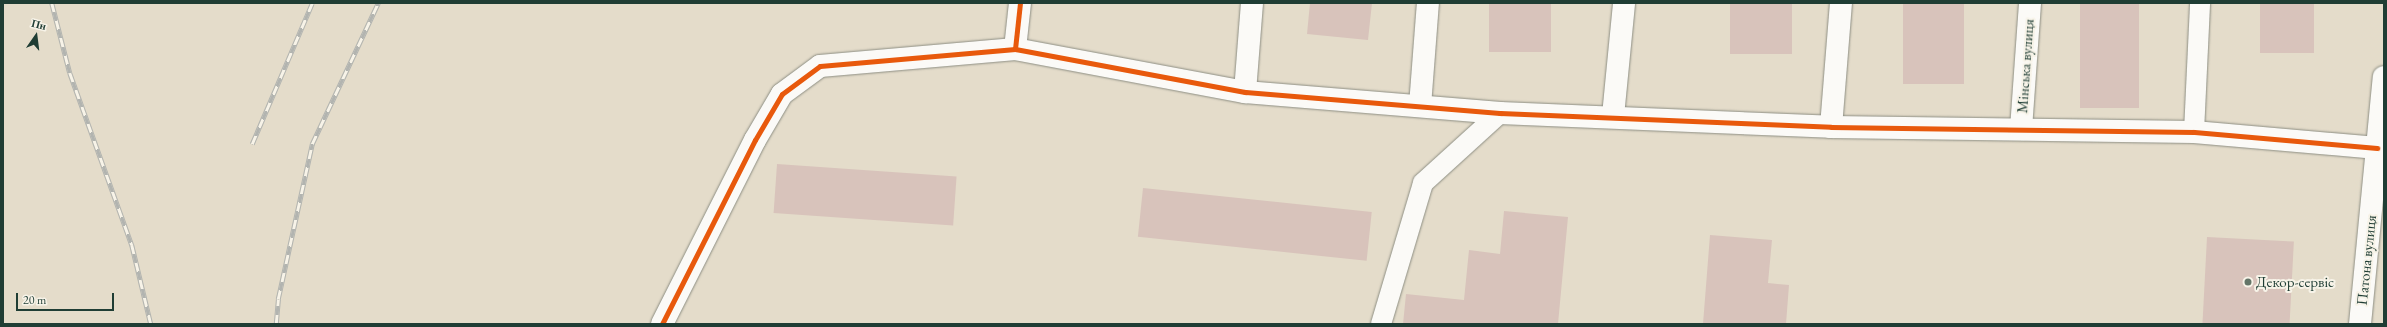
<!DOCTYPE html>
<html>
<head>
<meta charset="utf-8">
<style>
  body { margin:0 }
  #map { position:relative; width:2387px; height:327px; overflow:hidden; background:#e4dcca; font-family:"EB Garamond",serif }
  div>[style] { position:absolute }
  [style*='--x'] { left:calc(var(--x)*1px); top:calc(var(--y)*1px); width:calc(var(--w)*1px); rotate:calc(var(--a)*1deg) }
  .building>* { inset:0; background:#d8c3bb; transform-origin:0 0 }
  .roads { filter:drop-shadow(0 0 1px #8d8e83) drop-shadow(0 0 1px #8d8e83) }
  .service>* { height:20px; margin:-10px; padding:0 10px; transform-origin:10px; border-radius:10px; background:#fbfaf7 }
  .minor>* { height:22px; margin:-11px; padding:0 11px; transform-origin:11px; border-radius:11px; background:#fbfaf7 }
  .tertiary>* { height:22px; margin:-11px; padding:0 11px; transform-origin:11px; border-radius:11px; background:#fbfaf7 }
  .rail>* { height:4.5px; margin-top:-2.25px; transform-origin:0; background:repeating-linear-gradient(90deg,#f7f3e8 0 9px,#b2b4b0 0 18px); box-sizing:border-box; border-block:1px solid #b2b4b0 }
  .cycleway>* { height:5px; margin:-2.5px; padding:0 2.5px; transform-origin:2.5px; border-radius:2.5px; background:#e8590c }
  .dots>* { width:11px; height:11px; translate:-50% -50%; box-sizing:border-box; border:2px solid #f7f3e8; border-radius:50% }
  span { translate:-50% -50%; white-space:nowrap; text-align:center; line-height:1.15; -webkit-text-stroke:4px #f7f3e8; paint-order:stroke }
  .street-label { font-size:15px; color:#1f3d34 }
  .poi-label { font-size:15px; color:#1f3d34 }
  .left { translate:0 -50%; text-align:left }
  .frame { position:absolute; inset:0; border:4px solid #1f3d34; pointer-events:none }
  .north { position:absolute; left:16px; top:16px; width:40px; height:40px; -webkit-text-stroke:3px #f7f3e8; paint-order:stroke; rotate:14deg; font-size:11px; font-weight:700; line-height:16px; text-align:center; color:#1f3d34 }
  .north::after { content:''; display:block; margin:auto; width:14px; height:18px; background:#1f3d34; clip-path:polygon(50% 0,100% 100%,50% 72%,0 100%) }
  .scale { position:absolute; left:16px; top:293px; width:98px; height:18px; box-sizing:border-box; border:2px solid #1f3d34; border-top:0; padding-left:5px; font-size:12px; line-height:14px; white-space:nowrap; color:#1f3d34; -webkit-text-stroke:3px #f7f3e8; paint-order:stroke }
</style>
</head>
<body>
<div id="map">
  <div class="building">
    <i style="clip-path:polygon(1310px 3px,1372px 3px,1368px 40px,1307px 34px)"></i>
    <i style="left:1489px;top:3px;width:62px;height:49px"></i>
    <i style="left:1730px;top:3px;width:62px;height:51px"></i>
    <i style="left:1903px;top:3px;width:61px;height:81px"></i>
    <i style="left:2080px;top:3px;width:59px;height:105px"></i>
    <i style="left:2260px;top:3px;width:54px;height:50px"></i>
    <i style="left:777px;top:164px;width:180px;height:49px;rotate:4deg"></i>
    <i style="left:1143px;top:188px;width:230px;height:49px;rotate:6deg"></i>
    <i style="clip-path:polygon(1504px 211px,1568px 217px,1558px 324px,1403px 324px,1406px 294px,1464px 300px,1469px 250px,1500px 254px)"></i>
    <i style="clip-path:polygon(1710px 235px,1772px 240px,1768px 283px,1789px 285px,1786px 324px,1703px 324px)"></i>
    <i style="left:2207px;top:237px;width:87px;height:87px;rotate:3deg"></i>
  </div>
  <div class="roads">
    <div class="service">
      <i style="--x:2194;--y:132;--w:129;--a:-87.3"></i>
      <i style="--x:1381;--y:324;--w:147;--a:-73.4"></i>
      <i style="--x:1423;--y:183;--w:104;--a:-42.3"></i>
    </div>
    <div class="minor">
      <i style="--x:1015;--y:49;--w:234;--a:10.6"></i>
      <i style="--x:1245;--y:92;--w:256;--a:4.7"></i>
      <i style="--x:1500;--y:113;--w:331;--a:2.4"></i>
      <i style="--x:1831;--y:127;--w:363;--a:0.8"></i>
      <i style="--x:2194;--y:132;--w:184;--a:5"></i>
      <i style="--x:1245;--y:92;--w:89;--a:-85.5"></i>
      <i style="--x:1420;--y:106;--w:103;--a:-85.6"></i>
      <i style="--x:1613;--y:116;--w:114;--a:-84.4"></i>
      <i style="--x:1831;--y:127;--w:124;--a:-85.4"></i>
      <i style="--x:2021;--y:129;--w:126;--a:-85.9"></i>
      <i style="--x:662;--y:324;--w:206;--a:-63.2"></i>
      <i style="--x:755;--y:140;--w:53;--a:-59.6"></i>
      <i style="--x:782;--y:94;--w:47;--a:-36.4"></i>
      <i style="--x:820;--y:66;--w:196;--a:-5"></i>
      <i style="--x:1015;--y:49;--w:46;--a:-83.8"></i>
    </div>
    <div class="tertiary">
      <i style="--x:2360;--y:324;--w:248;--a:-84.5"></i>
    </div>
  </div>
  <div class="rail">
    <i style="--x:52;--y:3;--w:72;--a:75.6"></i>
    <i style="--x:70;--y:73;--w:183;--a:70.2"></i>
    <i style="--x:132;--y:245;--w:81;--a:76.5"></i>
    <i style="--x:252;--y:144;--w:153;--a:-66.9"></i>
    <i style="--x:276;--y:324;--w:25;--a:-85"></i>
    <i style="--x:278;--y:299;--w:159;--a:-77.6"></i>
    <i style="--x:312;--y:144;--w:156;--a:-64.9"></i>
  </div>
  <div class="cycleway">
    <i style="--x:1015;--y:49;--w:234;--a:10.6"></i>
    <i style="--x:1245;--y:92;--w:256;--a:4.7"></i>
    <i style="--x:1500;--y:113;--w:331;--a:2.4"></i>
    <i style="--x:1831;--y:127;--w:363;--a:0.8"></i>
    <i style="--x:2194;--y:132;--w:184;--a:5"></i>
    <i style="--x:662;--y:324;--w:206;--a:-63.2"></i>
    <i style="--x:755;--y:140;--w:53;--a:-59.6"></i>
    <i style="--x:782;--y:94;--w:47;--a:-36.4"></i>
    <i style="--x:820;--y:66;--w:196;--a:-5"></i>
    <i style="--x:1015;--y:49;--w:46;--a:-83.8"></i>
  </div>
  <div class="dots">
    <i style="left:2248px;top:282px;background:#647568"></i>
  </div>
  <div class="street-label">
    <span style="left:2025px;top:66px;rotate:-86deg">Мінська вулиця</span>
    <span style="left:2366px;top:260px;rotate:-84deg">Патона вулиця</span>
  </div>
  <div class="poi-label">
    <span class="left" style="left:2256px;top:282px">Декор-сервіс</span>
  </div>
  <div class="frame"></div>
  <div class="north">Пн</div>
  <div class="scale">20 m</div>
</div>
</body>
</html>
